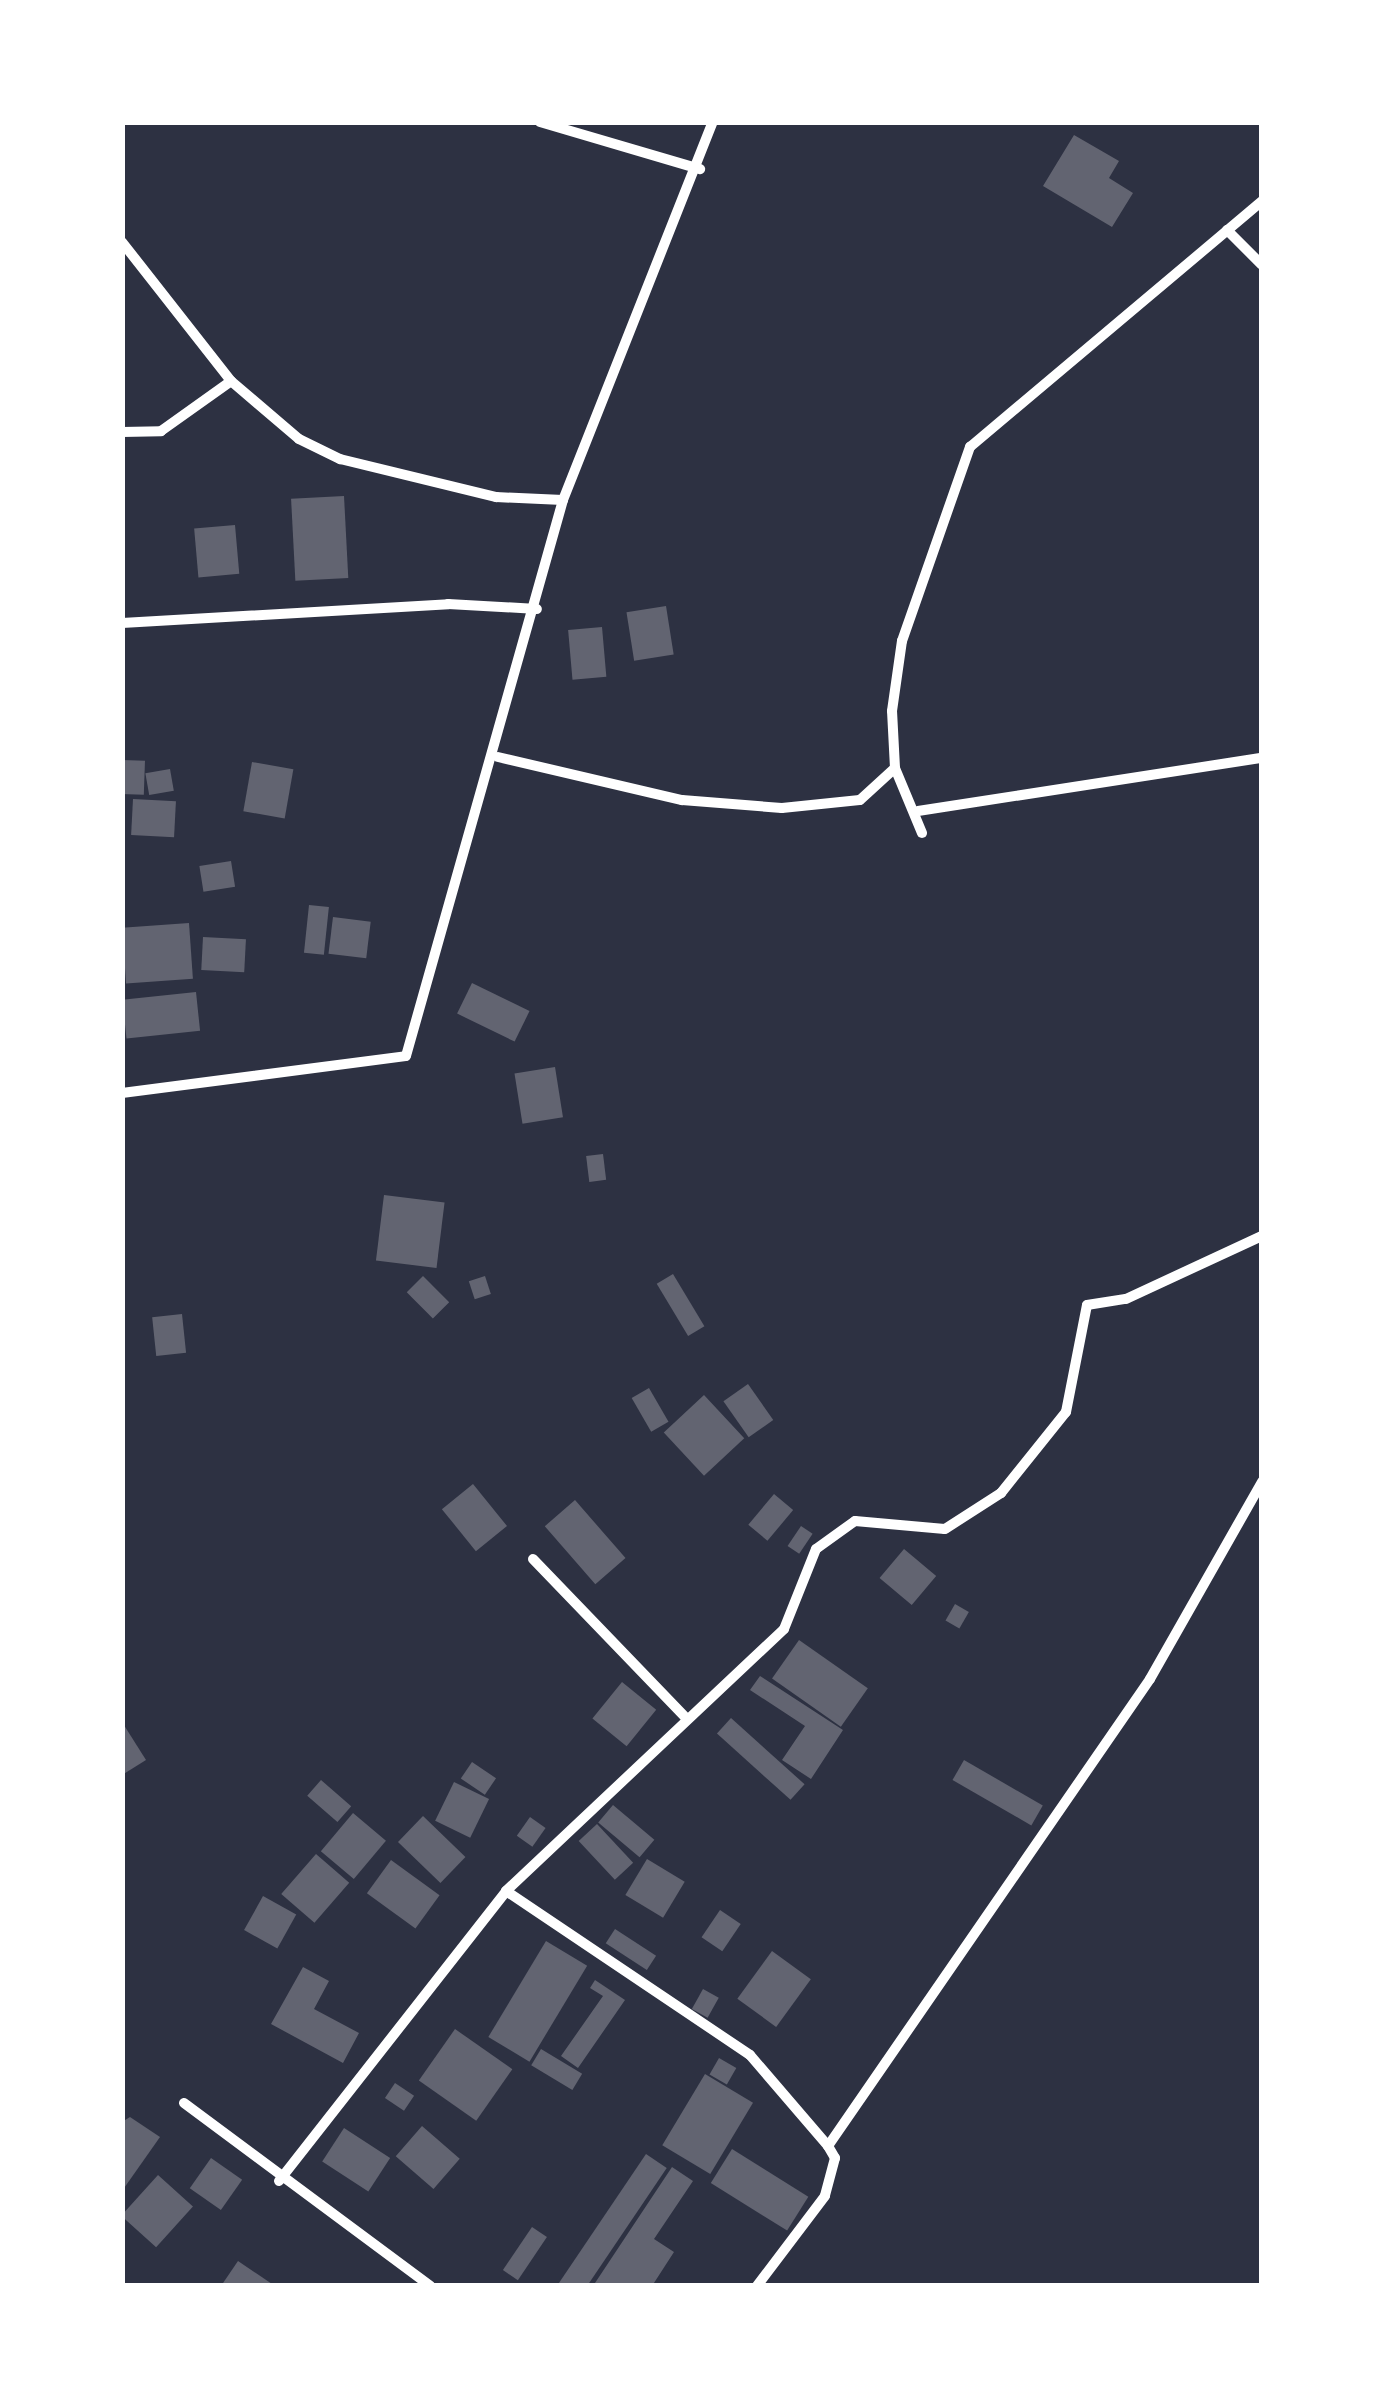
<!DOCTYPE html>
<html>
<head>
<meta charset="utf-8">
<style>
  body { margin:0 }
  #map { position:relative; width:1384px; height:2408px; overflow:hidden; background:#2d3142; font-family:"Noto Sans",sans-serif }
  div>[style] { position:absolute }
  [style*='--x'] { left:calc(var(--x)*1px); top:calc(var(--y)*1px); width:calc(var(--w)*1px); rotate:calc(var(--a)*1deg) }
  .building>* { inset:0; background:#626471; transform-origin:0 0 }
  .minor>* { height:10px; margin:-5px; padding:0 5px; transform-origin:5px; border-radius:5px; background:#fff }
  span { translate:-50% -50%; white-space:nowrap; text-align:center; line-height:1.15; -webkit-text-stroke:9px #fff; paint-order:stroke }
  .frame { position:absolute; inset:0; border:125px solid #fff; pointer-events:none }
</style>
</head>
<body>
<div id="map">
  <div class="building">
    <i style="clip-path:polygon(1074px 135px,1119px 161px,1109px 178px,1133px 193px,1112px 227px,1043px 186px)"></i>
    <i style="left:344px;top:496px;width:82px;height:53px;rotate:87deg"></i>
    <i style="left:235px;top:525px;width:49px;height:41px;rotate:85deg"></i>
    <i style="left:666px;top:606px;width:49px;height:40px;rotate:81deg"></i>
    <i style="left:602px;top:627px;width:50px;height:34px;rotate:85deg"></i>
    <i style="left:122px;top:760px;width:23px;height:34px;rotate:2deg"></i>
    <i style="left:252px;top:762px;width:42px;height:50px;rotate:10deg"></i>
    <i style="left:170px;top:769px;width:22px;height:25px;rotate:80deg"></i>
    <i style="left:133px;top:799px;width:43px;height:36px;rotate:3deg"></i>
    <i style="left:231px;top:861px;width:26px;height:32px;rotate:81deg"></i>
    <i style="left:309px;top:905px;width:20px;height:48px;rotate:6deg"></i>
    <i style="left:333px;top:917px;width:38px;height:37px;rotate:7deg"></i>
    <i style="left:189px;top:923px;width:56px;height:67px;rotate:86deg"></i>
    <i style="left:203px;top:937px;width:43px;height:33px;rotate:3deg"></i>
    <i style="left:472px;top:983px;width:64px;height:34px;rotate:26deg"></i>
    <i style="left:196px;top:992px;width:39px;height:74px;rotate:84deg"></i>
    <i style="left:555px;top:1067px;width:51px;height:41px;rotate:81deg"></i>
    <i style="left:603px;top:1154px;width:26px;height:17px;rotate:83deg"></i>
    <i style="left:384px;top:1195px;width:61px;height:66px;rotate:7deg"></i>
    <i style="left:673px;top:1274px;width:61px;height:19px;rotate:59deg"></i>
    <i style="left:423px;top:1276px;width:37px;height:23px;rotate:45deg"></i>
    <i style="left:485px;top:1276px;width:19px;height:17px;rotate:72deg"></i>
    <i style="left:182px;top:1314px;width:39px;height:30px;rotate:84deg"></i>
    <i style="left:748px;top:1384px;width:44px;height:30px;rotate:55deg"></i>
    <i style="left:649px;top:1388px;width:39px;height:20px;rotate:60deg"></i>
    <i style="left:704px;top:1395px;width:59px;height:55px;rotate:47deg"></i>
    <i style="left:473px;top:1484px;width:54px;height:40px;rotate:51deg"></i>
    <i style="left:774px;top:1494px;width:25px;height:40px;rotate:40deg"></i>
    <i style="left:575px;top:1500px;width:77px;height:40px;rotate:49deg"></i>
    <i style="left:801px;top:1526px;width:14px;height:24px;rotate:34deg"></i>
    <i style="left:904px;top:1549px;width:42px;height:38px;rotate:40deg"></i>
    <i style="left:955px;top:1604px;width:16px;height:19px;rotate:30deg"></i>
    <i style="left:799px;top:1640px;width:84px;height:47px;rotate:35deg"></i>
    <i style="clip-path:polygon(760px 1676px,843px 1730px,811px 1779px,782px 1760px,805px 1726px,750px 1690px)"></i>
    <i style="left:622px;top:1682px;width:44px;height:47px;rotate:39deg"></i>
    <i style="left:731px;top:1718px;width:99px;height:21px;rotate:42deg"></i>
    <i style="clip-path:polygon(122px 1722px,146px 1760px,122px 1775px)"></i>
    <i style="left:964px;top:1760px;width:91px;height:23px;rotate:30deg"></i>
    <i style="left:472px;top:1762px;width:29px;height:20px;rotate:34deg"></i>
    <i style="left:321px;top:1780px;width:40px;height:21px;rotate:41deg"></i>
    <i style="left:454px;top:1782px;width:39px;height:43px;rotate:26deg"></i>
    <i style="left:613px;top:1805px;width:54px;height:23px;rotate:40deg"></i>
    <i style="left:353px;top:1813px;width:43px;height:50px;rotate:40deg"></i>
    <i style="left:423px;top:1816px;width:59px;height:36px;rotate:44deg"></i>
    <i style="left:530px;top:1817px;width:19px;height:23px;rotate:35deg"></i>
    <i style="left:597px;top:1824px;width:53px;height:25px;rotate:47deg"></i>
    <i style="left:316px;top:1854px;width:44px;height:53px;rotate:41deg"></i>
    <i style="left:647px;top:1859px;width:44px;height:42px;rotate:31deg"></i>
    <i style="left:391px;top:1860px;width:60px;height:41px;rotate:36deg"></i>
    <i style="left:263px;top:1896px;width:38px;height:39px;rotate:29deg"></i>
    <i style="left:720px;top:1910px;width:25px;height:33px;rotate:34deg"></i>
    <i style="left:615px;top:1929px;width:49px;height:17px;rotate:33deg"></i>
    <i style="left:546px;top:1941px;width:48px;height:112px;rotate:31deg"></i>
    <i style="left:772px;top:1951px;width:48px;height:59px;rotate:36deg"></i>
    <i style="clip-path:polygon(303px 1967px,329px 1981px,314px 2009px,359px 2033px,343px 2063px,271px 2024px)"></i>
    <i style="clip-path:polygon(595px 1980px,625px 2000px,578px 2068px,561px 2056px,603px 1996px,590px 1988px)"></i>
    <i style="left:703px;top:1989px;width:18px;height:23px;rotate:29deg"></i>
    <i style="left:455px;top:2029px;width:70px;height:63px;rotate:35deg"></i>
    <i style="left:541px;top:2049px;width:48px;height:19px;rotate:31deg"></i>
    <i style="left:719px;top:2058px;width:20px;height:19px;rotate:30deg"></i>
    <i style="left:705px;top:2074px;width:56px;height:83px;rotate:31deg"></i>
    <i style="left:395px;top:2083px;width:23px;height:18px;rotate:34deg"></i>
    <i style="clip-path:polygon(130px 2117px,160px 2137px,122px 2191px,122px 2122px)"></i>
    <i style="left:422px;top:2126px;width:50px;height:40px;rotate:41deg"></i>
    <i style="left:344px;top:2128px;width:55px;height:40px;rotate:33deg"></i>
    <i style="left:732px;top:2149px;width:90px;height:40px;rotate:32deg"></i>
    <i style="left:646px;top:2154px;width:25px;height:159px;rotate:34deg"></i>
    <i style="left:211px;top:2158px;width:38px;height:37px;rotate:35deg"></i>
    <i style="clip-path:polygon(672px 2167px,693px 2181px,654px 2239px,674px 2252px,652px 2286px,593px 2286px)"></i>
    <i style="left:158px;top:2175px;width:47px;height:55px;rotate:42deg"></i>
    <i style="left:532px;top:2227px;width:18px;height:52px;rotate:34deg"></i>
    <i style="clip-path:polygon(238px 2261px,275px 2286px,221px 2286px)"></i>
  </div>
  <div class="minor">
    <i style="--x:540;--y:122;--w:167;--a:16.4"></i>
    <i style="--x:1227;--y:230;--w:49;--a:45"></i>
    <i style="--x:122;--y:242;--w:177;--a:51.9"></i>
    <i style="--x:231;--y:381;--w:89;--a:40.5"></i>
    <i style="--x:299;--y:439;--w:46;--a:26"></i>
    <i style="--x:340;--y:459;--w:161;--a:13.7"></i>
    <i style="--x:496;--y:497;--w:67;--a:2.6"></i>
    <i style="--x:122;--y:432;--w:39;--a:-1"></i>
    <i style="--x:161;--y:431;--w:86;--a:-35.5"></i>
    <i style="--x:122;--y:623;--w:327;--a:-3.3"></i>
    <i style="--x:448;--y:604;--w:89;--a:3.2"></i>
    <i style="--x:498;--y:757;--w:189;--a:13.2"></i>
    <i style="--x:682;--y:800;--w:100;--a:4.6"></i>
    <i style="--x:782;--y:808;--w:78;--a:-5.9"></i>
    <i style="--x:860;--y:800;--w:47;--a:-42.4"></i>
    <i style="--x:918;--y:811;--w:348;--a:-8.8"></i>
    <i style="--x:922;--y:833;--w:70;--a:-112.6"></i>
    <i style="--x:895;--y:768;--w:57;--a:-93"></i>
    <i style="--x:892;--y:711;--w:71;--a:-81.9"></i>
    <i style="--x:902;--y:641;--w:206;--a:-70.7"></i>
    <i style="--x:970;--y:447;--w:382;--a:-40.1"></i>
    <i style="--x:122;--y:1093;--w:286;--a:-7.4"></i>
    <i style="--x:406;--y:1056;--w:578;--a:-74.23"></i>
    <i style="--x:563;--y:500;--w:407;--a:-68.4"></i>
    <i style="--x:533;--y:1559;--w:218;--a:46.1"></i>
    <i style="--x:506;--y:1891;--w:294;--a:33.9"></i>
    <i style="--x:750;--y:2055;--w:120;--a:49.4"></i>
    <i style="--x:828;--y:2146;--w:14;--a:60"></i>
    <i style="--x:835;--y:2158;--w:39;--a:105"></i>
    <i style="--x:825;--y:2196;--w:113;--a:127.1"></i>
    <i style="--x:184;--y:2103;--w:307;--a:36.6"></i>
    <i style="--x:828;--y:2146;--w:567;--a:-55.41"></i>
    <i style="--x:1150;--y:1679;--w:227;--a:-60.4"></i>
    <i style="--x:279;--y:2181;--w:368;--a:-51.9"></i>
    <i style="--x:506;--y:1891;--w:382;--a:-43.3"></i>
    <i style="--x:784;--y:1629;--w:86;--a:-68.2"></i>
    <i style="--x:816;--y:1549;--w:48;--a:-35.7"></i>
    <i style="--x:855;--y:1521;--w:90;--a:5.1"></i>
    <i style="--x:945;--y:1529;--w:67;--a:-32.7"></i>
    <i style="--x:1001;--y:1493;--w:104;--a:-51.3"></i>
    <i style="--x:1066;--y:1412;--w:109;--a:-78.9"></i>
    <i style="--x:1087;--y:1305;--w:39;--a:-9"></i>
    <i style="--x:1126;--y:1299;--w:150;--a:-24.9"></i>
  </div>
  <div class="frame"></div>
</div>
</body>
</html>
